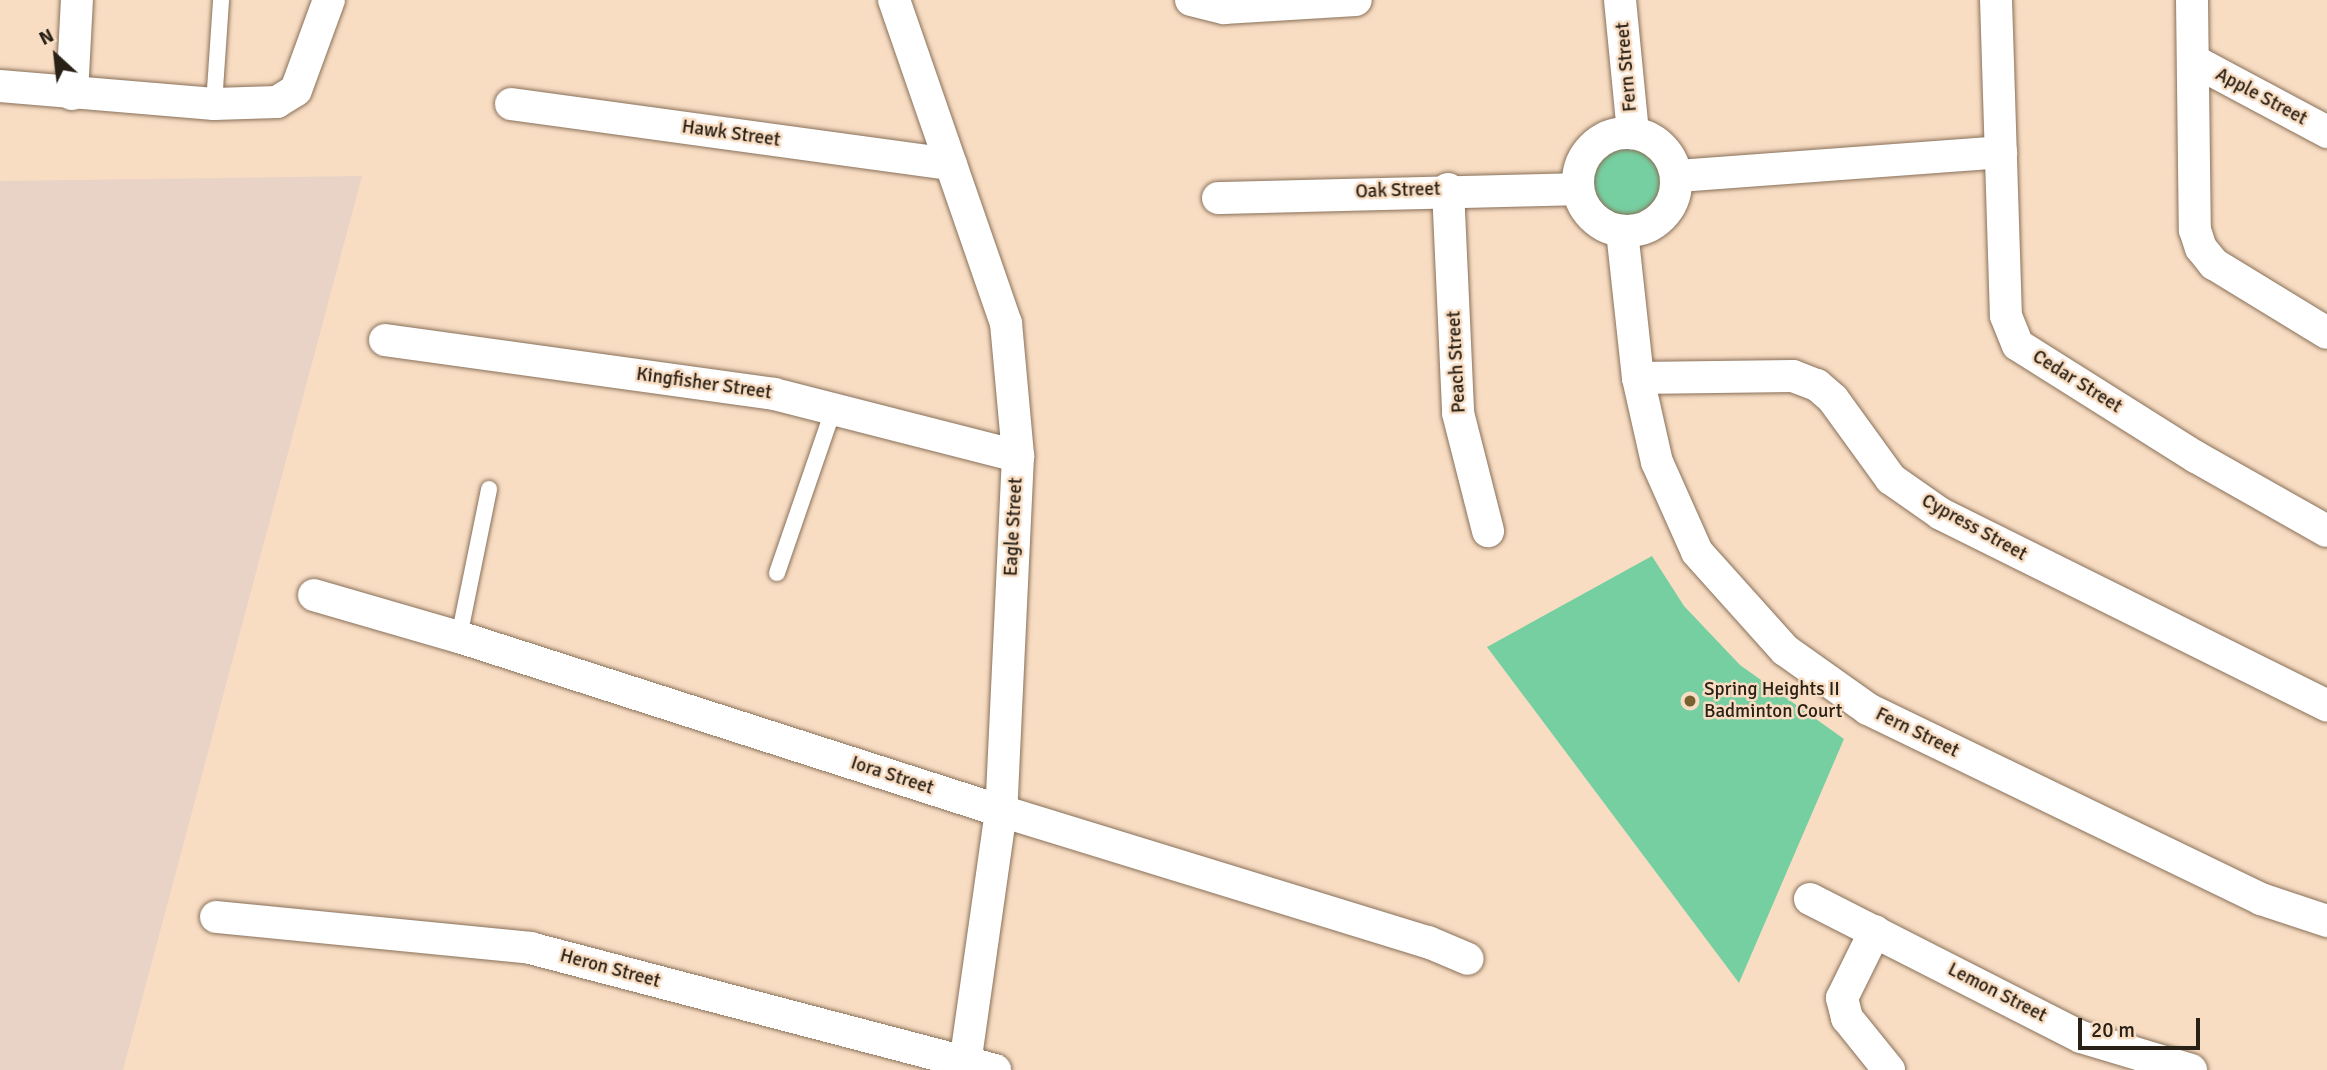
<!DOCTYPE html>
<html>
<head>
<meta charset="utf-8">
<style>
  body { margin:0 }
  #map { position:relative; width:2327px; height:1070px; overflow:hidden; background:#f8ddc3; font-family:Signika,sans-serif }
  div>[style] { position:absolute }
  [style*='--x'] { left:calc(var(--x)*1px); top:calc(var(--y)*1px); width:calc(var(--w)*1px); rotate:calc(var(--a)*1deg) }
  .commercial>* { inset:0; background:#e9d3c7 }
  .green>* { inset:0; background:#76cfa1 }
  .round { border-radius:50% }
  .roads { filter:drop-shadow(0 0 2px #887059) drop-shadow(0 0 2px #887059) }
  .service>* { height:16px; margin:-8px; padding:0 8px; transform-origin:8px; border-radius:8px; background:#fff }
  .minor>* { height:32px; margin:-16px; padding:0 16px; transform-origin:16px; border-radius:16px; background:#fff }
  .minor>.ring { margin:-16px; padding:0; box-sizing:content-box; background:none; border:32px solid #fff; border-radius:50% }
  .dots>* { width:19px; height:19px; translate:-50% -50%; box-sizing:border-box; border:4px solid #f8ddc3; border-radius:50% }
  span { translate:-50% -50%; white-space:nowrap; text-align:center; line-height:1.15; -webkit-text-stroke:5px #f8ddc3; paint-order:stroke }
  .street-label { font-size:19px; color:#292016 }
  .poi-label { font-size:19px; color:#292016 }
  .left { translate:0 -50%; text-align:left }
  .north { position:absolute; left:21px; top:21px; width:70px; height:70px; -webkit-text-stroke:5px #f8ddc3; paint-order:stroke; rotate:333deg; font-size:19px; font-weight:700; line-height:28px; text-align:center; color:#292016 }
  .north::after { content:''; display:block; margin:auto; width:24px; height:32px; background:#292016; clip-path:polygon(50% 0,100% 100%,50% 72%,0 100%) }
  .scale { position:absolute; left:2078px; top:1018px; width:122px; height:32px; box-sizing:border-box; border:4px solid #292016; border-top:0; padding-left:9px; font-size:21px; line-height:24px; white-space:nowrap; color:#292016; -webkit-text-stroke:5px #f8ddc3; paint-order:stroke }
</style>
</head>
<body>
<div id="map">
  <div class="commercial">
    <i style="clip-path:polygon(362px 176px,123px 1070px,0 1070px,0 181px)"></i>
  </div>
  <div class="green">
    <i class="round" style="left:1587px;top:142px;width:80px;height:80px"></i>
    <i style="clip-path:polygon(1652px 556px,1684px 606px,1740px 665px,1844px 739px,1739px 983px,1487px 647px)"></i>
  </div>
  <div class="roads">
    <div class="service">
      <i style="--x:214;--y:104;--w:104;--a:-86.1"></i>
      <i style="--x:777;--y:573;--w:176;--a:-71"></i>
      <i style="--x:459;--y:637;--w:151;--a:-78.5"></i>
    </div>
    <div class="minor">
      <i style="--x:894;--y:0;--w:342;--a:70.9"></i>
      <i style="--x:1006;--y:323;--w:134;--a:84.8"></i>
      <i style="--x:1018;--y:456;--w:355;--a:92.7"></i>
      <i style="--x:1001;--y:811;--w:262;--a:98.1"></i>
      <i style="--x:1191;--y:0;--w:34;--a:14"></i>
      <i style="--x:1224;--y:8;--w:132;--a:-3.5"></i>
      <i style="--x:1620;--y:0;--w:134;--a:84.4"></i>
      <i style="--x:1996;--y:0;--w:316;--a:88.2"></i>
      <i style="--x:2006;--y:316;--w:31;--a:68"></i>
      <i style="--x:2018;--y:345;--w:210;--a:32.2"></i>
      <i style="--x:2196;--y:457;--w:150;--a:29.5"></i>
      <i style="--x:2192;--y:0;--w:230;--a:89.3"></i>
      <i style="--x:2195;--y:230;--w:19;--a:72"></i>
      <i style="--x:2201;--y:248;--w:21;--a:51"></i>
      <i style="--x:2214;--y:264;--w:132;--a:31.4"></i>
      <i style="--x:2196;--y:62;--w:149;--a:28.1"></i>
      <i style="--x:0;--y:86;--w:215;--a:4.8"></i>
      <i style="--x:214;--y:104;--w:63;--a:-1.8"></i>
      <i style="--x:277;--y:102;--w:22;--a:-32"></i>
      <i style="--x:296;--y:90;--w:96;--a:-69.9"></i>
      <i style="--x:72;--y:94;--w:94;--a:-87"></i>
      <i style="--x:511;--y:104;--w:444;--a:7.8"></i>
      <i class="ring" style="left:1578px;top:133px;width:66px;height:66px"></i>
      <i style="--x:1677;--y:176;--w:325;--a:-4.2"></i>
      <i style="--x:1448;--y:189;--w:224;--a:87.4"></i>
      <i style="--x:1458;--y:413;--w:122;--a:75.7"></i>
      <i style="--x:1218;--y:198;--w:360;--a:-1.4"></i>
      <i style="--x:1622;--y:231;--w:148;--a:83.8"></i>
      <i style="--x:1638;--y:378;--w:86;--a:77.3"></i>
      <i style="--x:1657;--y:462;--w:98;--a:66"></i>
      <i style="--x:1697;--y:552;--w:132;--a:48.1"></i>
      <i style="--x:1785;--y:650;--w:102;--a:35.4"></i>
      <i style="--x:1868;--y:709;--w:437;--a:25.8"></i>
      <i style="--x:2261;--y:899;--w:70;--a:18.4"></i>
      <i style="--x:385;--y:340;--w:393;--a:7.9"></i>
      <i style="--x:774;--y:394;--w:252;--a:14.3"></i>
      <i style="--x:1638;--y:378;--w:155;--a:-0.7"></i>
      <i style="--x:1793;--y:376;--w:26;--a:21"></i>
      <i style="--x:1817;--y:385;--w:21;--a:41"></i>
      <i style="--x:1833;--y:399;--w:99;--a:54.1"></i>
      <i style="--x:1891;--y:479;--w:61;--a:35"></i>
      <i style="--x:1941;--y:514;--w:431;--a:26.4"></i>
      <i style="--x:314;--y:595;--w:151;--a:16.2"></i>
      <i style="--x:459;--y:637;--w:569;--a:17.8"></i>
      <i style="--x:1001;--y:811;--w:447;--a:17.1"></i>
      <i style="--x:1428;--y:942;--w:43;--a:23"></i>
      <i style="--x:1810;--y:899;--w:304;--a:27"></i>
      <i style="--x:2081;--y:1037;--w:115;--a:16.7"></i>
      <i style="--x:216;--y:917;--w:316;--a:5.6"></i>
      <i style="--x:530;--y:948;--w:481;--a:14.7"></i>
      <i style="--x:1875;--y:931;--w:75;--a:116.2"></i>
      <i style="--x:1842;--y:998;--w:21;--a:76"></i>
      <i style="--x:1847;--y:1018;--w:67;--a:51.1"></i>
    </div>
  </div>
  <div class="dots">
    <i style="left:1690px;top:701px;background:#796132"></i>
  </div>
  <div class="street-label">
    <span style="left:1627px;top:67px;rotate:-95deg">Fern Street</span>
    <span style="left:2261px;top:97px;rotate:28deg">Apple Street</span>
    <span style="left:731px;top:134px;rotate:8deg">Hawk Street</span>
    <span style="left:1398px;top:191px;rotate:-2deg">Oak Street</span>
    <span style="left:1457px;top:362px;rotate:-93deg">Peach Street</span>
    <span style="left:2077px;top:382px;rotate:32deg">Cedar Street</span>
    <span style="left:704px;top:384px;rotate:8deg">Kingfisher Street</span>
    <span style="left:1014px;top:527px;rotate:-87deg">Eagle Street</span>
    <span style="left:1974px;top:528px;rotate:29deg">Cypress Street</span>
    <span style="left:1917px;top:733px;rotate:26deg">Fern Street</span>
    <span style="left:892px;top:776px;rotate:18deg">Iora Street</span>
    <span style="left:610px;top:969px;rotate:15deg">Heron Street</span>
    <span style="left:1997px;top:993px;rotate:27deg">Lemon Street</span>
  </div>
  <div class="poi-label">
    <span class="left" style="left:1704px;top:701px">Spring Heights II<br>Badminton Court</span>
  </div>
  <div class="north">N</div>
  <div class="scale">20 m</div>
</div>
</body>
</html>
